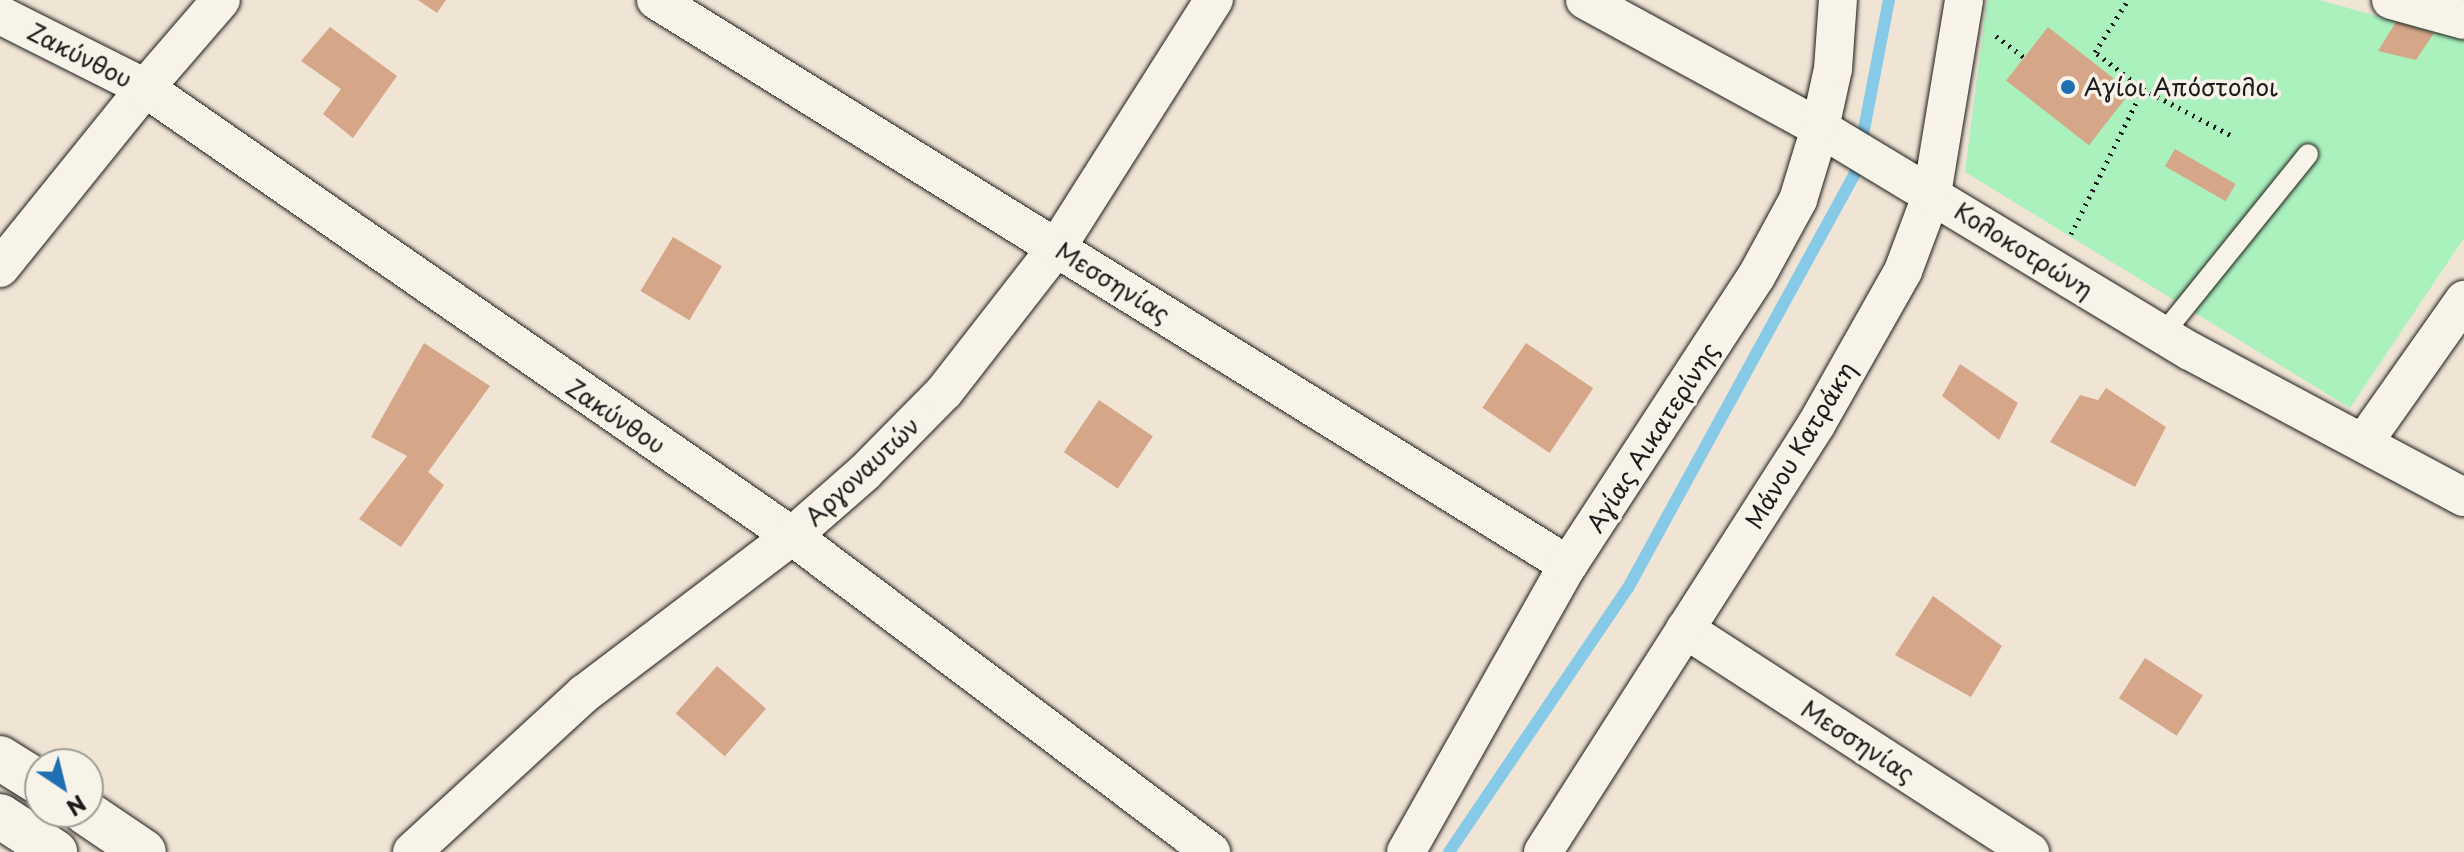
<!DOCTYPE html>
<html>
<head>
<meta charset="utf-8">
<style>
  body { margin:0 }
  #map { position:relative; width:2464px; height:852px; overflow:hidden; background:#f0e4d5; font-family:"Playpen Sans",sans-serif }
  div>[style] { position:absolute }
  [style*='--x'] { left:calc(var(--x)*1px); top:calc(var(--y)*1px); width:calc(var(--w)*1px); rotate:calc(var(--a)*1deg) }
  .green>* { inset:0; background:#abf1bd }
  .stream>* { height:12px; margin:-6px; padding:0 6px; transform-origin:6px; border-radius:6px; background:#86cae7 }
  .building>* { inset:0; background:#d6a689; transform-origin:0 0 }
  .path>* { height:5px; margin-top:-2.5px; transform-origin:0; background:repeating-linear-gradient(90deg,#1c1c1c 0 2px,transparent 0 8px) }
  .roads { filter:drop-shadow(0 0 2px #1c1c1c) drop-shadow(0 0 2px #1c1c1c) }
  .lane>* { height:20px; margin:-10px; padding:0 10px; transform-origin:10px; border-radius:10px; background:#f7f3e8 }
  .street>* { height:38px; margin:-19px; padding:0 19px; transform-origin:19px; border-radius:19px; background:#f7f3e8 }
  .primary>* { height:44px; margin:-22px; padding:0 22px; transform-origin:22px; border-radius:22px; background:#f7f3e8 }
  .dots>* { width:22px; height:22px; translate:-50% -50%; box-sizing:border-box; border:4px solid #f7f3e8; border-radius:50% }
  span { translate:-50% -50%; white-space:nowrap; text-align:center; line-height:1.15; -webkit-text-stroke:7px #f7f3e8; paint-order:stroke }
  .street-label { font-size:24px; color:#1c1c1c }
  .poi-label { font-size:24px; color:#1c1c1c }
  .left { translate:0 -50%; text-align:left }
  .north { position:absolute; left:24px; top:748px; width:80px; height:80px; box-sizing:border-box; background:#f7f3e8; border:2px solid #9f9d96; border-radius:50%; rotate:145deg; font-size:22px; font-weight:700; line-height:32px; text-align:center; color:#1c1c1c }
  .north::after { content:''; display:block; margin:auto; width:28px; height:36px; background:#1f6fb2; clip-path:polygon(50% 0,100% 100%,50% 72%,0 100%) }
</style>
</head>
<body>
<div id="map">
  <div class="green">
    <i style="clip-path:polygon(1987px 0,2319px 0,2464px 40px,2464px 238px,2350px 408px,1965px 172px)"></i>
  </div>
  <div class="stream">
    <i style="--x:1449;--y:852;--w:319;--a:-55.9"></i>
    <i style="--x:1628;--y:588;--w:475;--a:-61.3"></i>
    <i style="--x:1856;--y:171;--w:174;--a:-79.1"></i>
  </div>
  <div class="building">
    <i style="clip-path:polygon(418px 0,446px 0,437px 13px)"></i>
    <i style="clip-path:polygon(2396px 22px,2434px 33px,2416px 60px,2378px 51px)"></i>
    <i style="clip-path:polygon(330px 27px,397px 76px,353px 138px,323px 114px,341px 89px,301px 61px)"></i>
    <i style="left:2048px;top:27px;width:105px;height:68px;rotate:38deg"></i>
    <i style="left:2175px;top:149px;width:70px;height:20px;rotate:30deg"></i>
    <i style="left:673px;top:237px;width:57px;height:63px;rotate:31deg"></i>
    <i style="clip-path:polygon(424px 343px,490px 386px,428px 472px,444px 485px,401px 547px,359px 519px,407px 456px,371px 437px)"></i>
    <i style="left:1526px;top:343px;width:81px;height:78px;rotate:34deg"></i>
    <i style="clip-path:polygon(1960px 364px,2018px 403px,1999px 440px,1942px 396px)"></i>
    <i style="clip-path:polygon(2106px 388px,2166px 427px,2135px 487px,2050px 442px,2080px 395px,2098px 400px)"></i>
    <i style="left:1099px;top:400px;width:65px;height:63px;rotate:34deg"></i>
    <i style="clip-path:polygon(1933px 596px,2002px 646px,1971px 697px,1895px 655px)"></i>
    <i style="left:2145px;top:658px;width:69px;height:48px;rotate:33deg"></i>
    <i style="left:717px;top:666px;width:65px;height:63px;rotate:41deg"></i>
  </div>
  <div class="path">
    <i style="--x:1996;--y:36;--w:36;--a:37"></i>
    <i style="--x:2143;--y:89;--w:103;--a:27.8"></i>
    <i style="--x:2071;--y:234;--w:162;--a:-63.6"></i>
    <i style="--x:2143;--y:89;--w:61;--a:-142.4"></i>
    <i style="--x:2095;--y:52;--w:62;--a:-57.6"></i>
  </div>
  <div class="roads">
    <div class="lane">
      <i style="--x:2163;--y:334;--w:231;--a:-51.1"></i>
    </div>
    <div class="street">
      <i style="--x:656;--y:0;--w:1073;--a:31.78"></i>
      <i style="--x:1585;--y:0;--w:268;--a:28.6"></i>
      <i style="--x:1820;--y:128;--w:432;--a:31.1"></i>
      <i style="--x:2190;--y:351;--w:310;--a:28.1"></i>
      <i style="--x:2391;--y:0;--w:76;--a:15.3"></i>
      <i style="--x:0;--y:15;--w:162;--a:26.7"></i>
      <i style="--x:145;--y:88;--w:787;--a:34.7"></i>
      <i style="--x:792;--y:536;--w:525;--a:37.02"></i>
      <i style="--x:0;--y:268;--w:231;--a:-51.1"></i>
      <i style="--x:145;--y:88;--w:116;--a:-49.2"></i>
      <i style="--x:2364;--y:442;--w:174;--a:-54.8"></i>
      <i style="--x:1685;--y:629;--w:411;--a:32.9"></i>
      <i style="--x:412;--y:852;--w:234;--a:-42.6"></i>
      <i style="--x:584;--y:694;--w:261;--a:-37.2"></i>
      <i style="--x:792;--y:536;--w:97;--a:-41.2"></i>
      <i style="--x:865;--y:472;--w:112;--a:-45.4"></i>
      <i style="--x:944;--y:392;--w:184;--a:-52.1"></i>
      <i style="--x:1057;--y:247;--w:293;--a:-57.6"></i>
      <i style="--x:1406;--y:852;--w:330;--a:-60.6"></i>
      <i style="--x:1568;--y:565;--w:344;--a:-56.9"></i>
      <i style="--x:1756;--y:277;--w:88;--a:-61.4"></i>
      <i style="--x:1798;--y:200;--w:75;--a:-73"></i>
      <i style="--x:1820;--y:128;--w:60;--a:-77.6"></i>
      <i style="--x:1833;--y:69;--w:69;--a:-85.9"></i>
      <i style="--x:1543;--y:852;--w:507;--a:-57.41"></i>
      <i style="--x:1816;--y:425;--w:177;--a:-60.5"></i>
      <i style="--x:1903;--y:271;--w:82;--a:-69.4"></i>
      <i style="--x:1932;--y:194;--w:197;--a:-80.6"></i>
    </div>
    <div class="primary">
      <i style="--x:0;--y:758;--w:47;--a:32"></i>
      <i style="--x:85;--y:812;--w:71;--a:34.1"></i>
      <i style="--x:0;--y:816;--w:66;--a:33.2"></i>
    </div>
  </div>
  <div class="dots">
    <i style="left:2068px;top:87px;background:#1f6fb2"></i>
  </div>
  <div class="street-label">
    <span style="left:80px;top:55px;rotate:27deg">Ζακύνθου</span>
    <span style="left:2024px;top:250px;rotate:32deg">Κολοκοτρώνη</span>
    <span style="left:1113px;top:282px;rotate:32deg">Μεσσηνίας</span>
    <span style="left:616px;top:416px;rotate:34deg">Ζακύνθου</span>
    <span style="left:1652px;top:437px;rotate:-57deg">Αγίας Αικατερίνης</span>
    <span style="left:1800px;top:445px;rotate:-59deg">Μάνου Κατράκη</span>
    <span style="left:862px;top:471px;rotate:-43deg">Αργοναυτών</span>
    <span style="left:1858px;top:741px;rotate:33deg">Μεσσηνίας</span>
  </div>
  <div class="poi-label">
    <span class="left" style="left:2084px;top:87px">Αγίοι Απόστολοι</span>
  </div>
  <div class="north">N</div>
</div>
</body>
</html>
